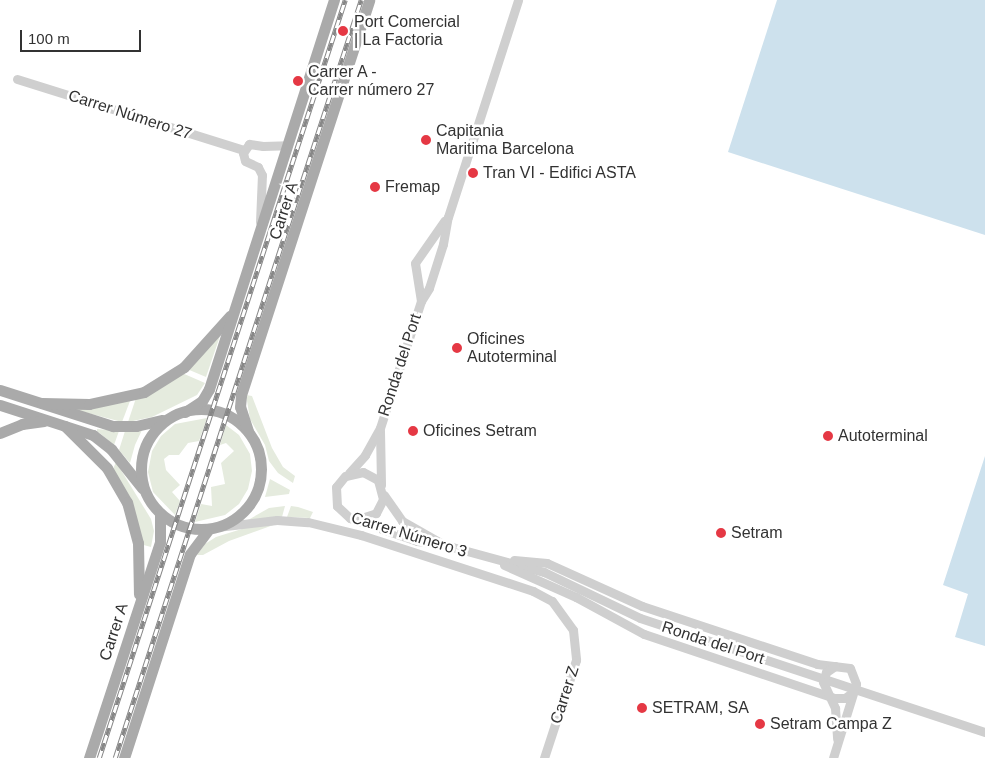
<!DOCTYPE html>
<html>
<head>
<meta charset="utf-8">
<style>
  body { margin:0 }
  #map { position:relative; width:985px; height:758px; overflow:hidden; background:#fff; font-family:Helvetica,sans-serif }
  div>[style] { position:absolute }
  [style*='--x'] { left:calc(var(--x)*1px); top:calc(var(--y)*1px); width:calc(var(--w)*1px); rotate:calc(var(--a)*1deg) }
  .green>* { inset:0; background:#e5ebde }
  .water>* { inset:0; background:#cde1ed }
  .minor>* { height:9px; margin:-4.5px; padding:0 4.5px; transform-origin:4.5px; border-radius:4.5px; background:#cfcfcf }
  .major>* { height:11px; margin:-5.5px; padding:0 5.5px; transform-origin:5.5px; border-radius:5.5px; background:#aaa }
  .major>.ring { margin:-5.5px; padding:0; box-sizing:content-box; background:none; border:11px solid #aaa; border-radius:50% }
  .rail>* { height:4.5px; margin-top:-2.25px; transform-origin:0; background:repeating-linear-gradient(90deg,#fff 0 8px,#878787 0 16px); box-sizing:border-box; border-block:1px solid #878787 }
  .dots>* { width:14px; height:14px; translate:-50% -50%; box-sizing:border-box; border:2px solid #fff; border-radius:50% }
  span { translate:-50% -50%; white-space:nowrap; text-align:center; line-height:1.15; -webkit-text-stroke:5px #fff; paint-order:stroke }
  .poi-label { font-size:16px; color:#323232 }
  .left { translate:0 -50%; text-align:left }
  .street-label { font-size:16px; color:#323232 }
  .scale { position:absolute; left:20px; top:30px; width:121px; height:22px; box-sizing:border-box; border:2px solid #323232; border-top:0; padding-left:6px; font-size:15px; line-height:18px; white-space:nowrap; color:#323232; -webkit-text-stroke:4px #fff; paint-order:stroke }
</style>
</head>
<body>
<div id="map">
  <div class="green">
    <i style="clip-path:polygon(220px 336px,206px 377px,187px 369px)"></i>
    <i style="clip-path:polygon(182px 373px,205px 383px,197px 395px,152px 417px,128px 422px,136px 398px)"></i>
    <i style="clip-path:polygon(246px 395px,252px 396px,272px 448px,283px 467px,295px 476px,293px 483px,278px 473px,269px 461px,265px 445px,250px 419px)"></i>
    <i style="clip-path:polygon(130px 401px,122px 422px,65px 407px)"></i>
    <i style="clip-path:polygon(207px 418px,199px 441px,188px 443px,179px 455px,169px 455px,164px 459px,166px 470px,180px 485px,172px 492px,180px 501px,175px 515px,153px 492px,148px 472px,152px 451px,161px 436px,175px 424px)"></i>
    <i style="clip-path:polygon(226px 425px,239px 435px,250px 454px,252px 471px,248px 489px,239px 504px,225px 515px,195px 522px,201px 504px,212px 506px,211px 487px,225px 484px,221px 463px,234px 451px,226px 443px,220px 445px)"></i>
    <i style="clip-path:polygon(97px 429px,119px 431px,114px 445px,97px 431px)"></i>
    <i style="clip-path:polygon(142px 430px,135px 445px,130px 463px,119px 450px,125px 431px)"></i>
    <i style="clip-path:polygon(116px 462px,151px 519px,154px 531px,151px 547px,140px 544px,113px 469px)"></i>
    <i style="clip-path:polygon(270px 479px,290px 490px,289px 494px,265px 497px)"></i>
    <i style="clip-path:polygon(285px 506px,282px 517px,248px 520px,269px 508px)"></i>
    <i style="clip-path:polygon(291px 506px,298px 507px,313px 512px,310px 518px,287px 517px)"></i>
    <i style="clip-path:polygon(279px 523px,229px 541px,203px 555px,197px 555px,205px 544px,216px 537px,245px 528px)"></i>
  </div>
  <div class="water">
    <i style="clip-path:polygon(777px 0,985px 0,985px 235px,728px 152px)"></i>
    <i style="clip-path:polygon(985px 456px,985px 646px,955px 637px,968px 594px,943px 585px)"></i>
  </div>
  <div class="minor">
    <i style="--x:17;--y:79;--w:237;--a:17.4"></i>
    <i style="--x:263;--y:146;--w:24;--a:-2"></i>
    <i style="--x:260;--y:222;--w:47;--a:-87.6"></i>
    <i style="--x:262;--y:175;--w:9;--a:-117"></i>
    <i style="--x:258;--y:167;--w:14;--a:-155"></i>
    <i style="--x:245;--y:161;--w:8;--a:-104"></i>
    <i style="--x:243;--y:153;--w:11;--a:-56"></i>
    <i style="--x:249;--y:144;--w:14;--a:8"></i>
    <i style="--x:421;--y:301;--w:38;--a:-99"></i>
    <i style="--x:415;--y:263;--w:52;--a:-55.1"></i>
    <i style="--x:380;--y:431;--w:54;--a:88.9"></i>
    <i style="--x:349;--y:473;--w:24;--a:-48"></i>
    <i style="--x:365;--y:455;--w:31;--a:-61"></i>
    <i style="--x:380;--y:428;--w:133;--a:-72.1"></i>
    <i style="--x:421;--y:301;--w:15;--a:-58"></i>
    <i style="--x:429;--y:288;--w:46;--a:-72.3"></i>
    <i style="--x:443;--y:244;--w:27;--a:-80"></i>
    <i style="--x:448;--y:217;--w:228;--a:-72.1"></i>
    <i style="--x:384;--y:495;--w:32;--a:55"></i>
    <i style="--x:402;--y:521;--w:43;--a:29.6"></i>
    <i style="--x:355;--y:520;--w:22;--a:-18"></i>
    <i style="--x:376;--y:513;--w:16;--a:-63"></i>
    <i style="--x:383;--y:499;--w:20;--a:-105"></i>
    <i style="--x:378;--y:480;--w:17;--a:-152"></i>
    <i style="--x:363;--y:472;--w:18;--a:167"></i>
    <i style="--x:345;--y:476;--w:14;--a:129"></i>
    <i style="--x:336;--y:487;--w:19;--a:87"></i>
    <i style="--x:337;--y:506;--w:18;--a:43"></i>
    <i style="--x:350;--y:518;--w:71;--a:18.9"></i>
    <i style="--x:417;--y:541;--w:28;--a:8"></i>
    <i style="--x:445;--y:545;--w:103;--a:15.3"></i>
    <i style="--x:544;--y:572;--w:106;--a:25.6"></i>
    <i style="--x:640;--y:618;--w:363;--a:18.3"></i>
    <i style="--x:217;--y:527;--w:60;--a:-6.7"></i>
    <i style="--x:277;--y:520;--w:31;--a:4"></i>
    <i style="--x:308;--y:522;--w:55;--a:13.8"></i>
    <i style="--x:361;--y:535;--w:181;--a:18"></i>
    <i style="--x:533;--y:591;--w:21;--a:28"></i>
    <i style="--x:552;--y:601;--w:36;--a:54"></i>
    <i style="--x:573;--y:630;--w:30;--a:84"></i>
    <i style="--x:576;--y:660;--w:103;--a:108.1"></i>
    <i style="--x:514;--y:560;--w:33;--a:5"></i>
    <i style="--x:547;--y:563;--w:104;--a:24.4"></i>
    <i style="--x:642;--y:606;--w:184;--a:18.3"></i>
    <i style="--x:817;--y:664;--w:33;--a:7"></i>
    <i style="--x:850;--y:668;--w:17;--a:69"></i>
    <i style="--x:856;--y:684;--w:77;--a:107.3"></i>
    <i style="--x:504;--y:565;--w:79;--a:24"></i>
    <i style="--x:576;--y:597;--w:77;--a:28.6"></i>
    <i style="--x:644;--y:634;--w:200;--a:18.6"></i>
    <i style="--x:834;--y:698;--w:11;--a:0"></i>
    <i style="--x:845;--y:698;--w:9;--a:-36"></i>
    <i style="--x:835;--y:666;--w:11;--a:146"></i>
    <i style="--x:826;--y:672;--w:10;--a:107"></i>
    <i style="--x:823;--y:682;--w:29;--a:65"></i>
    <i style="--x:835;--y:708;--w:31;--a:86"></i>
  </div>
  <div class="major">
    <i style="--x:0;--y:390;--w:119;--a:17.7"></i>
    <i style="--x:113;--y:426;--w:23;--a:0"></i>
    <i style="--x:136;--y:426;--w:27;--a:-13"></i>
    <i style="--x:42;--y:403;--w:47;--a:1.2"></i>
    <i style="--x:89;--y:404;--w:56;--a:-12.3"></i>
    <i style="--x:144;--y:392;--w:47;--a:-32"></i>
    <i style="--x:184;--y:367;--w:69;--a:-48"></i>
    <i style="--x:0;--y:405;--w:98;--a:17.9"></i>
    <i style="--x:93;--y:435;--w:23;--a:38"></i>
    <i style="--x:111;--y:449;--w:50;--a:51.5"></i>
    <i class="ring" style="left:141px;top:409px;width:109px;height:109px"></i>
    <i style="--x:185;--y:412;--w:20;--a:-33"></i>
    <i style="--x:202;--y:401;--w:14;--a:-60"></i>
    <i style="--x:209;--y:389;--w:409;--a:-72.2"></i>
    <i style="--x:65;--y:426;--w:59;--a:45"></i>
    <i style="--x:107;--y:468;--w:39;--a:60"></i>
    <i style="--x:127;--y:502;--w:42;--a:75"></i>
    <i style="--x:138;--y:543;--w:51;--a:88.9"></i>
    <i style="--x:248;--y:431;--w:25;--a:-108"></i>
    <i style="--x:240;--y:407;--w:12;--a:-85"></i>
    <i style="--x:241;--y:395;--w:415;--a:-72"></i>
    <i style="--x:0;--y:433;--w:24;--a:-22"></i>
    <i style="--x:22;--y:424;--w:22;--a:-8"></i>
    <i style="--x:89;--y:758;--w:227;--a:-71.8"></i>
    <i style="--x:160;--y:542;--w:28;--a:-90"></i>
    <i style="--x:124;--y:758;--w:214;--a:-72.1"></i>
    <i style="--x:190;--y:554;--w:31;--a:-53"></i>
  </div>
  <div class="rail">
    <i style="--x:99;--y:758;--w:797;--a:-72.02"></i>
    <i style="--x:115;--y:758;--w:797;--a:-72.02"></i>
  </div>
  <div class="dots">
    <i style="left:343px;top:31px;background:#e53844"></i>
    <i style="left:298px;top:81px;background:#e53844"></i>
    <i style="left:426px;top:140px;background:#e53844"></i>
    <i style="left:473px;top:173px;background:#e53844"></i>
    <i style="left:375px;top:187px;background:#e53844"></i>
    <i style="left:457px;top:348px;background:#e53844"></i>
    <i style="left:413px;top:431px;background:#e53844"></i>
    <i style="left:828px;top:436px;background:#e53844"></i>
    <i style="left:721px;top:533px;background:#e53844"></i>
    <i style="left:642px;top:708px;background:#e53844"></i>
    <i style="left:760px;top:724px;background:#e53844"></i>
  </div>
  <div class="poi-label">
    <span class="left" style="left:354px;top:31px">Port Comercial<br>| La Factoria</span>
    <span class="left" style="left:308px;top:81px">Carrer A -<br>Carrer número 27</span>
    <span class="left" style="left:436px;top:140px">Capitania<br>Maritima Barcelona</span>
    <span class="left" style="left:483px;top:173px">Tran VI - Edifici ASTA</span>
    <span class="left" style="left:385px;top:187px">Fremap</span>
    <span class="left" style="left:467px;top:348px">Oficines<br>Autoterminal</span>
    <span class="left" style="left:423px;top:431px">Oficines Setram</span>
    <span class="left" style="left:838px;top:436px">Autoterminal</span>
    <span class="left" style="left:731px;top:533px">Setram</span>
    <span class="left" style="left:652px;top:708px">SETRAM, SA</span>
    <span class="left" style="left:770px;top:724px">Setram Campa Z</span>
  </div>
  <div class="street-label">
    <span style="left:130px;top:115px;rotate:18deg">Carrer Número 27</span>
    <span style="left:284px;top:211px;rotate:-72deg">Carrer A</span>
    <span style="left:400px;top:365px;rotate:-72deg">Ronda del Port</span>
    <span style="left:409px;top:535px;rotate:17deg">Carrer Número 3</span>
    <span style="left:114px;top:632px;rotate:-72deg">Carrer A</span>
    <span style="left:713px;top:643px;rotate:18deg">Ronda del Port</span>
    <span style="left:565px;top:695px;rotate:-72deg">Carrer Z</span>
  </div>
  <div class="scale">100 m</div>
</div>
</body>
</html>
